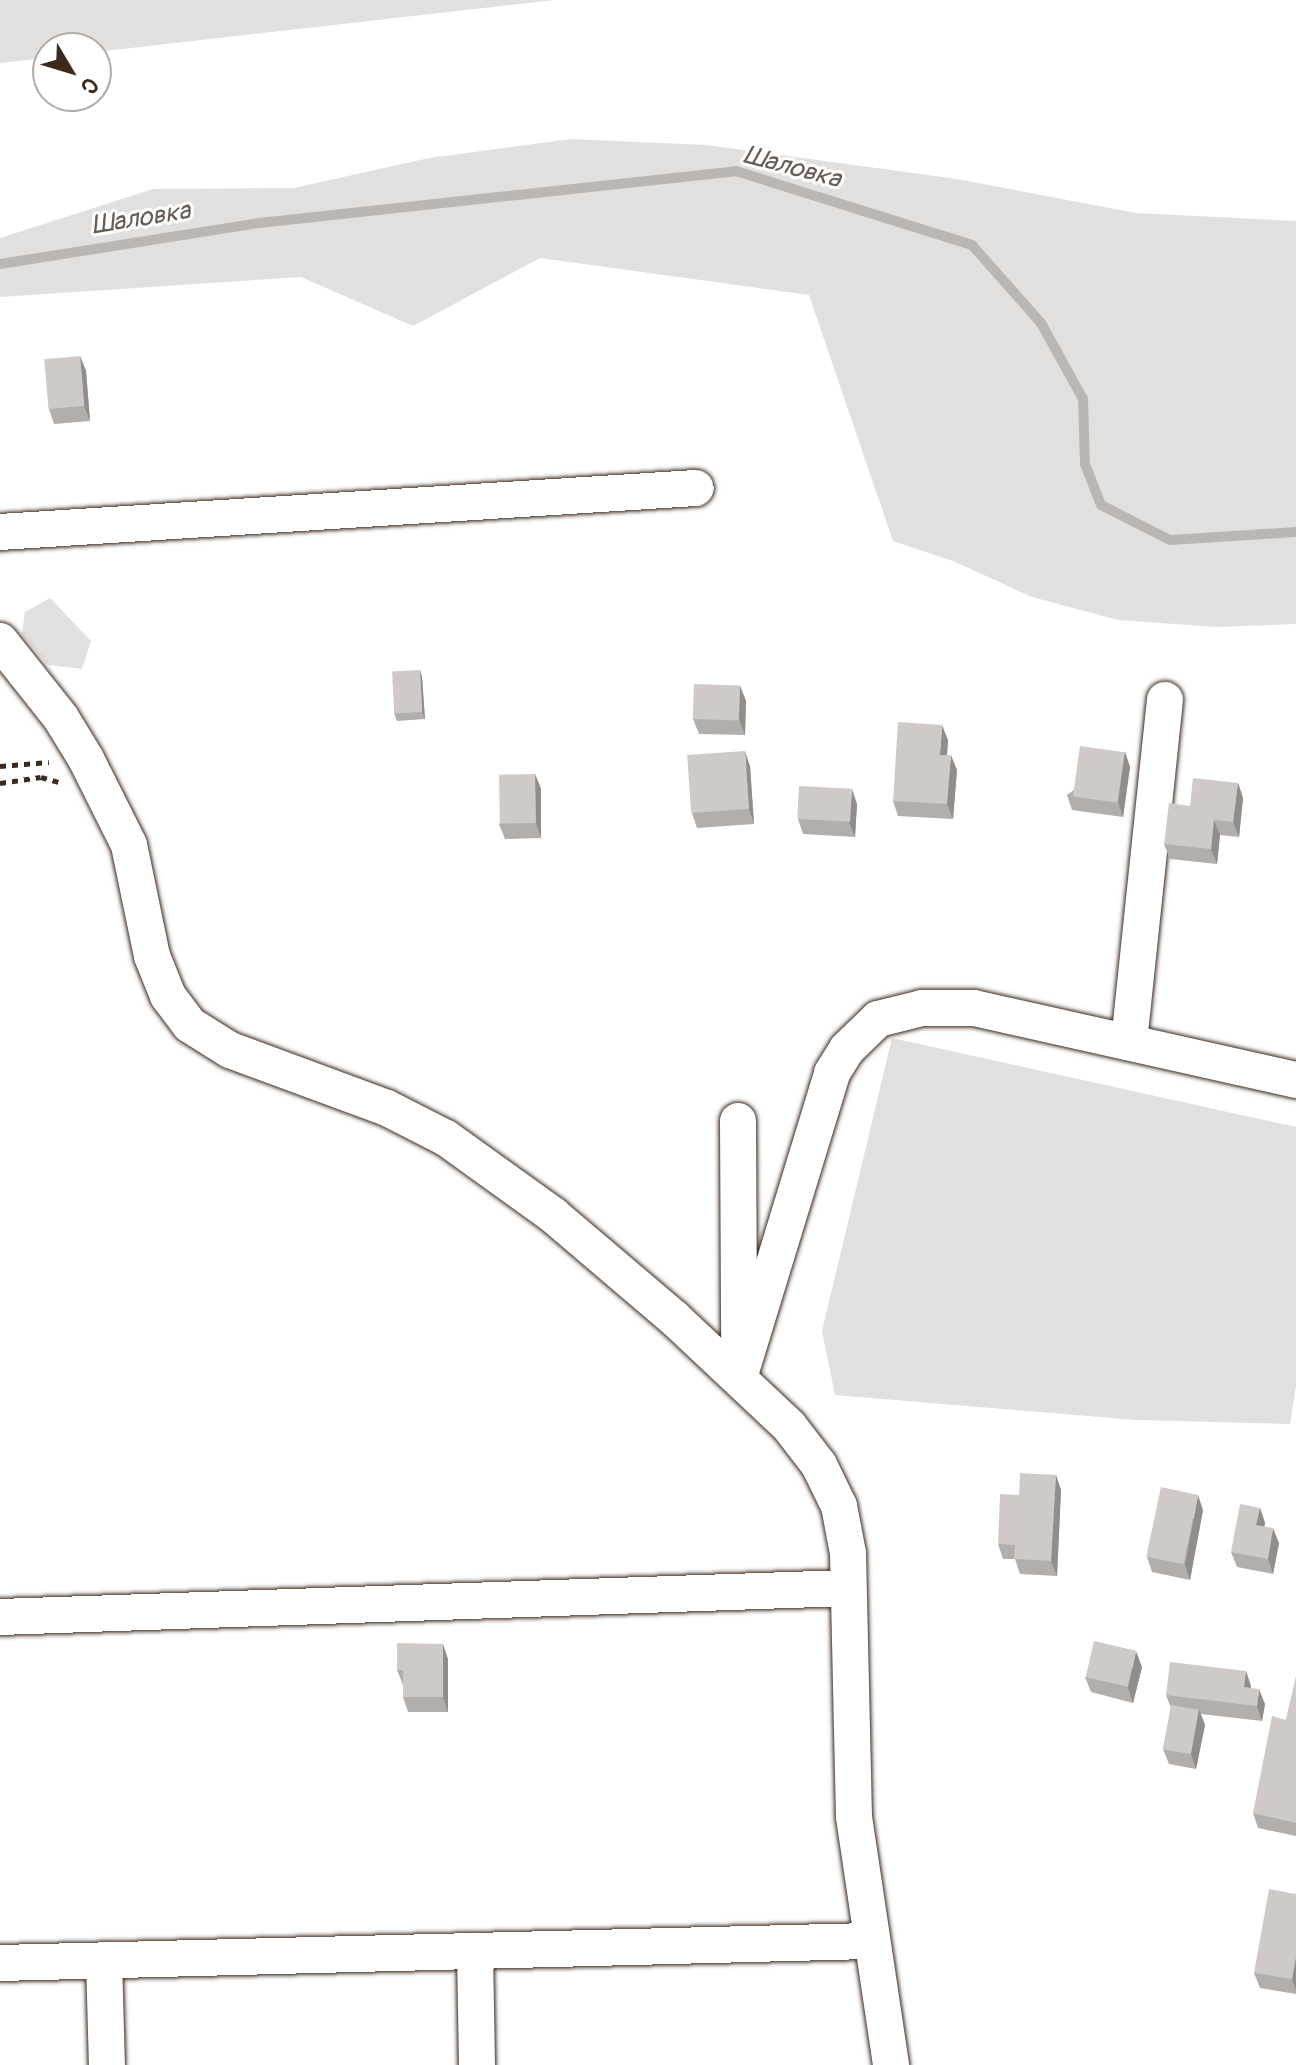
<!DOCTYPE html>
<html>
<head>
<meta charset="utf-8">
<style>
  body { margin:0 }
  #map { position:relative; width:1296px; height:2065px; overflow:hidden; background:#fff; font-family:Pangolin,sans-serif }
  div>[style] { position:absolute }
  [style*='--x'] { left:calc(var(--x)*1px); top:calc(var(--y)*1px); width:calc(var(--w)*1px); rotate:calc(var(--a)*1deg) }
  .green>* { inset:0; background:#e2e0de }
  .stream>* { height:10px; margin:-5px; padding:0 5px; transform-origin:5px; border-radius:5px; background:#bcb6b3 }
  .path>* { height:5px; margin-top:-2.5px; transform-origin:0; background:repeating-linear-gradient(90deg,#3b2a1e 0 6px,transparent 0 12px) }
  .roads { filter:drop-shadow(0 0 2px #3b2a1e) drop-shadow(0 0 2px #3b2a1e) }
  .minor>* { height:36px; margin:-18px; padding:0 18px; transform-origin:18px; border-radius:18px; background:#fff }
  .wall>* { inset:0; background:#b2aeab }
  .shaded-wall>* { inset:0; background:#918d8b }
  .building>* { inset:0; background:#cfcac7; transform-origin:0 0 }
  span { translate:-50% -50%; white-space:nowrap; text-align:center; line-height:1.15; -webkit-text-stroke:6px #fff; paint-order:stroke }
  .water-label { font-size:26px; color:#685b52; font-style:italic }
  .north { position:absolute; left:32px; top:32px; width:80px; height:80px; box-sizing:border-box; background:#fff; border:2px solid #b1aaa5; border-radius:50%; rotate:128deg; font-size:22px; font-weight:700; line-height:32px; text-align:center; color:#3b2a1e }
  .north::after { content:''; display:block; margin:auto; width:28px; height:36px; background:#3b2a1e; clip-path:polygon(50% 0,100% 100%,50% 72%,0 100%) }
</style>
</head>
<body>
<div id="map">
  <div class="green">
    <i style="clip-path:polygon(0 0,554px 0,96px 52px,96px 48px,48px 48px,48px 58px,0 63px)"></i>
    <i style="clip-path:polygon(571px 139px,706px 145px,957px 179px,1136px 213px,1296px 221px,1296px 624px,1217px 627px,1118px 620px,1032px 597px,953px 561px,893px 541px,809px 295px,540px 258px,413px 326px,301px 277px,0 297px,0 238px,153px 189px,294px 188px,429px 158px)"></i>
    <i style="clip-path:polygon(50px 598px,91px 641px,82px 669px,48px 665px,22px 634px,25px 612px)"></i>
    <i style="clip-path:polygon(892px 1038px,1296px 1127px,1296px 1386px,1290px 1424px,1136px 1420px,835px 1395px,822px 1331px)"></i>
  </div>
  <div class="stream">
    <i style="--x:0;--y:264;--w:262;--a:-9"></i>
    <i style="--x:259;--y:223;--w:480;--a:-6.2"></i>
    <i style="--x:736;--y:171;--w:247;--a:17.4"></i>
    <i style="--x:972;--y:245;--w:104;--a:48.5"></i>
    <i style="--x:1041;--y:323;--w:87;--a:61.1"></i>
    <i style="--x:1083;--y:399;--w:65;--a:88.2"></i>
    <i style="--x:1085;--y:464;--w:44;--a:68.7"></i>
    <i style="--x:1101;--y:505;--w:77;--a:26.9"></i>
    <i style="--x:1170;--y:540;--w:126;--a:-3.6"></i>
  </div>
  <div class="path">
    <i style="--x:0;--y:766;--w:49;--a:-4.7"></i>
    <i style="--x:0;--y:783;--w:41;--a:-8.3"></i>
    <i style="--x:41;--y:777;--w:18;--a:16"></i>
  </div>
  <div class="roads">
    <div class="minor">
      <i style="--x:0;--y:532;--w:697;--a:-3.62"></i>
      <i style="--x:0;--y:641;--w:98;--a:51.6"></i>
      <i style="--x:61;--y:718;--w:48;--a:58.6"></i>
      <i style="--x:86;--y:759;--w:96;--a:63.4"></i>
      <i style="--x:129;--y:845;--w:113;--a:78.3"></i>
      <i style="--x:152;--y:956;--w:43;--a:68.2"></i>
      <i style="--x:168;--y:996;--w:36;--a:53"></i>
      <i style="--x:190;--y:1025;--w:47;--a:32"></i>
      <i style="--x:230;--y:1050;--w:167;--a:20.3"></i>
      <i style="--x:387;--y:1108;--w:66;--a:27"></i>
      <i style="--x:446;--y:1138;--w:132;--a:35.7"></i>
      <i style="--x:553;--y:1215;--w:159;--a:40.4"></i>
      <i style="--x:674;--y:1318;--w:158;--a:43.2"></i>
      <i style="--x:789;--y:1426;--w:49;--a:52.4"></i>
      <i style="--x:819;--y:1465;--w:46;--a:64"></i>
      <i style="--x:839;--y:1506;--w:48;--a:79.2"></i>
      <i style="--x:848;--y:1553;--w:264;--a:88.7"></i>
      <i style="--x:854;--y:1817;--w:251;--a:81.5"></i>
      <i style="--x:1129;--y:1042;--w:344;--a:-84"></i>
      <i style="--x:738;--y:1121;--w:223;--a:89.7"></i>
      <i style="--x:739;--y:1378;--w:319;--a:-73"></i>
      <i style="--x:832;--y:1073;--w:28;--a:-58"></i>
      <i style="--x:847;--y:1049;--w:43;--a:-44.1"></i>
      <i style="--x:878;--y:1019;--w:45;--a:-14"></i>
      <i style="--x:922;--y:1008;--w:52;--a:0"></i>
      <i style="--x:974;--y:1008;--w:330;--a:12.6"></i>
      <i style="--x:0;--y:1617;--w:848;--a:-1.96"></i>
      <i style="--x:475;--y:1951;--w:114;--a:89"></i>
      <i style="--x:104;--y:1960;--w:105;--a:88.4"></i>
      <i style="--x:0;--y:1963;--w:869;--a:-1.45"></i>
    </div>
  </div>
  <div class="wall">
    <i style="clip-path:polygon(80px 356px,86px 371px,90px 421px,54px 424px,49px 409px)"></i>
    <i style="clip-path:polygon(420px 670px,422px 677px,425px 719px,397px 721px,394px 713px)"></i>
    <i style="clip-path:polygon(740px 686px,746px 701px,745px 735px,699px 734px,693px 719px)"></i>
    <i style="clip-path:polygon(948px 740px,947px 755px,957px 770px,953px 819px,898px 816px,893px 801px)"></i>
    <i style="clip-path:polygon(1125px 752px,1130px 767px,1123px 817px,1072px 810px,1067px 795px)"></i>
    <i style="clip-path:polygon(750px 766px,754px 824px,697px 828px,692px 813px)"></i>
    <i style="clip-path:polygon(535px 774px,541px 789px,541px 838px,505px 839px,499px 824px)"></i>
    <i style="clip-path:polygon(1238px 783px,1243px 798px,1239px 837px,1220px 835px,1217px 864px,1170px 859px,1164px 844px,1190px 806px)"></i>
    <i style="clip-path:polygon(857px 804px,855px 837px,803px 834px,798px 819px)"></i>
    <i style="clip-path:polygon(1056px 1475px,1061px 1490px,1057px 1576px,1020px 1574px,1015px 1559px,1003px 1559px,998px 1544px,1019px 1495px)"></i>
    <i style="clip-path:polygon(1260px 1508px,1265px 1523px,1264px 1527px,1279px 1543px,1273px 1574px,1237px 1567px,1231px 1552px)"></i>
    <i style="clip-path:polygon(1203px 1510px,1190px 1580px,1152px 1572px,1147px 1557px)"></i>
    <i style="clip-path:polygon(448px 1659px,448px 1712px,408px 1712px,403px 1697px,403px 1685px,397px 1670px)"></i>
    <i style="clip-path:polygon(1142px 1667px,1133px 1703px,1091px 1692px,1085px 1677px)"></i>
    <i style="clip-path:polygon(1246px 1671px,1251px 1688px,1265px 1704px,1262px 1721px,1201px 1714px,1205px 1725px,1196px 1769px,1169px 1764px,1163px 1749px,1171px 1708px,1166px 1695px)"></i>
    <i style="clip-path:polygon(1296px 1677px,1296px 1836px,1258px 1828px,1253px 1813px,1286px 1720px)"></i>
    <i style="clip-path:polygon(1296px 1894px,1296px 1994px,1260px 1988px,1254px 1973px)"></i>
  </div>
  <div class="shaded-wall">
    <i style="clip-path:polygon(80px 356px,86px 371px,90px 421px,84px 406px)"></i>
    <i style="clip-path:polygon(420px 670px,422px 677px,425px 719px,422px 712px)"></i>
    <i style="clip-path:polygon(740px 686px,746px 701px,745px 735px,739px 720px)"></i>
    <i style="clip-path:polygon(942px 725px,948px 740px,946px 770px,940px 755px)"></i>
    <i style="clip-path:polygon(745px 751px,750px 766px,754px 824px,749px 809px)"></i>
    <i style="clip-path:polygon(1125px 752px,1130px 767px,1123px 817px,1118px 802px)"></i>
    <i style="clip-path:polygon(951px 755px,957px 770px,953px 819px,947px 804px)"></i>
    <i style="clip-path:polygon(535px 774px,541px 789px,541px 838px,536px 823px)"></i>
    <i style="clip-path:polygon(1238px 783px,1243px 798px,1239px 837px,1233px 822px)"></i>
    <i style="clip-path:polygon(852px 789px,857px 804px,855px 837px,849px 822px)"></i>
    <i style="clip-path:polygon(1214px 820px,1220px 835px,1217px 864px,1211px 849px)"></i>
    <i style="clip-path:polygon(1056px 1475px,1061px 1490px,1057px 1576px,1051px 1561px)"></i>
    <i style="clip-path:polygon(1198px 1495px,1203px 1510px,1190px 1580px,1185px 1565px)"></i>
    <i style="clip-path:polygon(1260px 1508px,1265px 1523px,1262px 1540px,1256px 1525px)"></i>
    <i style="clip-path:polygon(1273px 1528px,1279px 1543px,1273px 1574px,1268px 1559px)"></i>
    <i style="clip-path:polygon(443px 1644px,448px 1659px,448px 1712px,443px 1697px)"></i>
    <i style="clip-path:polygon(1136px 1651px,1142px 1667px,1133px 1703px,1128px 1688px)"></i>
    <i style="clip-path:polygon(1246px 1671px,1251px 1686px,1249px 1702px,1244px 1687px)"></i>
    <i style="clip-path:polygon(1259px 1689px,1265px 1704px,1262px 1721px,1257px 1706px)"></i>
    <i style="clip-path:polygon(1199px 1710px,1205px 1725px,1196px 1769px,1191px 1754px)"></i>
    <i style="clip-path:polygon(1296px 1957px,1296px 1990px,1292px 1979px)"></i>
  </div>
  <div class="building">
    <i style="left:80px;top:356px;width:50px;height:36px;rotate:85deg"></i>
    <i style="left:420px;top:670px;width:42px;height:28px;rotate:87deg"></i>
    <i style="left:694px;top:684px;width:46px;height:35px;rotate:2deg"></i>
    <i style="clip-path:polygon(898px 722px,942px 725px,940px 755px,951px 755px,947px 804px,893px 801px)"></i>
    <i style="left:1080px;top:746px;width:45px;height:51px;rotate:8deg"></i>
    <i style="left:745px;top:751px;width:58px;height:58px;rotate:86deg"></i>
    <i style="left:535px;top:774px;width:49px;height:36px;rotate:89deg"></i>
    <i style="clip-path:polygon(1193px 778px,1238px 783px,1233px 822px,1214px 820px,1211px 849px,1164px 844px,1169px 803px,1190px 806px)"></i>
    <i style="left:799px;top:786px;width:53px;height:33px;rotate:3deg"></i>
    <i style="clip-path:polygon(1020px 1473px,1056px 1475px,1051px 1561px,1014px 1559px,1015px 1545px,998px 1544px,1000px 1494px,1019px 1495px)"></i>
    <i style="left:1161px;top:1487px;width:38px;height:71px;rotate:12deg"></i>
    <i style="clip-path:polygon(1240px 1504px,1260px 1508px,1256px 1525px,1273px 1528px,1268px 1559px,1231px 1552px)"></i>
    <i style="left:1094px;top:1641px;width:43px;height:37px;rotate:13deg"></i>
    <i style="clip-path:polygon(397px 1643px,443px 1644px,443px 1697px,403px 1697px,403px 1670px,397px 1670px)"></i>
    <i style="clip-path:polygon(1170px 1662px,1246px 1671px,1244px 1687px,1259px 1689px,1257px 1706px,1166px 1695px)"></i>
    <i style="clip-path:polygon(1296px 1677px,1296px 1823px,1253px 1813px,1272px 1716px,1286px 1720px)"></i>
    <i style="left:1171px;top:1705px;width:28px;height:45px;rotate:10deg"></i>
    <i style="clip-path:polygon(1269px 1889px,1296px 1894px,1296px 1957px,1292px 1979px,1254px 1973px)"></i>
  </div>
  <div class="water-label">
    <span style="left:792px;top:168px;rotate:15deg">Шаловка</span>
    <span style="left:141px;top:219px;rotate:-9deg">Шаловка</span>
  </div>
  <div class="north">С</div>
</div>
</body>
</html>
